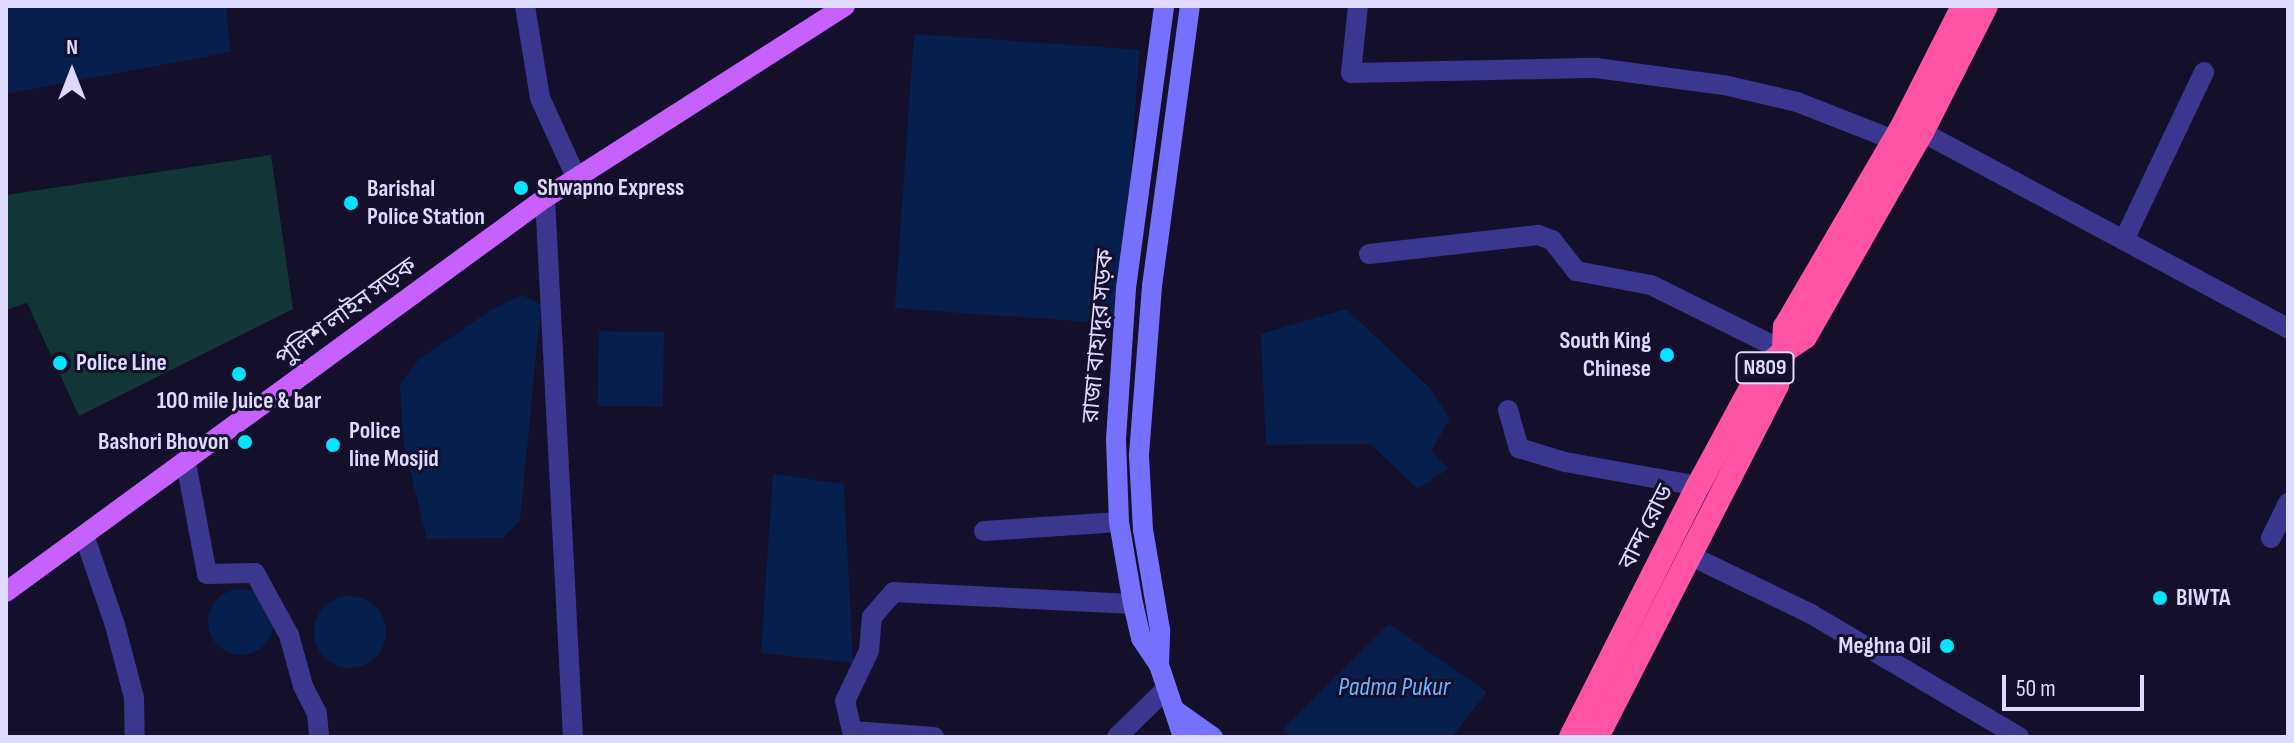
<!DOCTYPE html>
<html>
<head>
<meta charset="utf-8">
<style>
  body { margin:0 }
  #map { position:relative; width:2294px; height:743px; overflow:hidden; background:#140f2b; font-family:"Sofia Sans Condensed","Noto Sans Bengali",sans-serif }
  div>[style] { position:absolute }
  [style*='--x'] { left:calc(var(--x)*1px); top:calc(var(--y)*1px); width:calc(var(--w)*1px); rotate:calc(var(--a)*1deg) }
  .green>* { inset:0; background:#113635 }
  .water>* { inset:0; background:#071f4d; transform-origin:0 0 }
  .round { border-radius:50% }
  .street>* { height:20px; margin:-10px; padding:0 10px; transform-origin:10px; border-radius:10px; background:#3b378e }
  .secondary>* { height:20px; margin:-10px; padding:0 10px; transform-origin:10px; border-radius:10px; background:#7670ff }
  .primary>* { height:20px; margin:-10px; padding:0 10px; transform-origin:10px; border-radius:10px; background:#c660ff }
  .highway>* { height:24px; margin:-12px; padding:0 12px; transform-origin:12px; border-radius:12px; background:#ff54a3 }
  .dots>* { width:22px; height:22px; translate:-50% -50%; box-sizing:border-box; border:4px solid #140f2b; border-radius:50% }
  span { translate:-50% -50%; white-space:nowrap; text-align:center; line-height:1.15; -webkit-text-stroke:6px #140f2b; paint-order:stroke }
  .shield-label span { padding:2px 6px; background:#140f2b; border:2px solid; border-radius:6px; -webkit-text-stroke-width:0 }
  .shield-label { font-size:22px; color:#ded9ff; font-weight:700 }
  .poi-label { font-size:24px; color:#ded9ff; font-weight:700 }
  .left { translate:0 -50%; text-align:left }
  .right { translate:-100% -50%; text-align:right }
  .street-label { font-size:24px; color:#ded9ff }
  .water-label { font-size:26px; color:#67b6ff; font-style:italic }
  .frame { position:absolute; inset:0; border:8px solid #ded9ff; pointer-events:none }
  .north { position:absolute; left:32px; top:32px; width:80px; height:80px; -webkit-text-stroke:6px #140f2b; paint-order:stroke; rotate:0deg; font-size:22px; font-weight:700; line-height:32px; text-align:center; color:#ded9ff }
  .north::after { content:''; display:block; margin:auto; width:28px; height:36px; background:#ded9ff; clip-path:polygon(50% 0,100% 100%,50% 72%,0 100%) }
  .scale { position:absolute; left:2002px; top:675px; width:142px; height:36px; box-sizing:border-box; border:4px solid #ded9ff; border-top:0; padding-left:10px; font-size:24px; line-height:28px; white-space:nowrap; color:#ded9ff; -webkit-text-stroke:6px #140f2b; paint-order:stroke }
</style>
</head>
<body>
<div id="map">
  <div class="green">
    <i style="clip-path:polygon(271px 155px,293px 309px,79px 416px,27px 303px,6px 310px,6px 195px)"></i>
  </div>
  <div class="water">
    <i style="clip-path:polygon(6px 6px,226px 6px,231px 52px,6px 94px)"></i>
    <i style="left:914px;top:34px;width:226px;height:275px;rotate:4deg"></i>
    <i style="clip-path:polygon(523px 295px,541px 305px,520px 521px,503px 538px,427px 539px,403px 441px,400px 384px,418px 360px,491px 310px)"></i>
    <i style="clip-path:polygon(1346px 309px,1429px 387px,1450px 419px,1431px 451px,1448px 469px,1418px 489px,1370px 444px,1266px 445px,1261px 334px)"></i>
    <i style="left:599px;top:331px;width:65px;height:75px;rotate:1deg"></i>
    <i style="clip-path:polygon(773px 474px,844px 484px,853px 663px,761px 653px)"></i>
    <i class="round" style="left:208px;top:589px;width:66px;height:66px"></i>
    <i class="round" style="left:314px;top:596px;width:72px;height:72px"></i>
    <i style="clip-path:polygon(1389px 624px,1487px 692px,1452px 737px,1290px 737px,1283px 729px)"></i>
  </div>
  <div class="street">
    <i style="--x:525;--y:6;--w:93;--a:80.7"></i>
    <i style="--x:540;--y:98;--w:87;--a:65.5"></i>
    <i style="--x:1358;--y:6;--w:67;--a:96"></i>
    <i style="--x:1351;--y:73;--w:245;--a:-1.2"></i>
    <i style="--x:1596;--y:68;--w:129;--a:7.6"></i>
    <i style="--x:1724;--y:85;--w:75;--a:13.1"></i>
    <i style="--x:1797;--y:102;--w:104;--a:21.4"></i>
    <i style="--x:1922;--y:132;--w:415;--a:28.2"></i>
    <i style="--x:545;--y:198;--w:540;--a:87.03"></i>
    <i style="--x:2124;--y:240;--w:186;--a:-64.5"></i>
    <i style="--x:1369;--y:254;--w:170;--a:-6.4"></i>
    <i style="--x:1538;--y:235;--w:15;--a:20"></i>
    <i style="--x:1552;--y:240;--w:39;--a:52"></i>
    <i style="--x:1576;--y:271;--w:76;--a:10.6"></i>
    <i style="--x:1651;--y:285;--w:148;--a:26.4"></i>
    <i style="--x:1508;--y:410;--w:40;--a:74"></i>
    <i style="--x:1519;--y:448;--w:48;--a:16.9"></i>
    <i style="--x:1565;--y:462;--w:135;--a:10.2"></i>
    <i style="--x:186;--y:463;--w:113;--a:79.3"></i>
    <i style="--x:207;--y:574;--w:48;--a:-1.2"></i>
    <i style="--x:255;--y:573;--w:71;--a:61.3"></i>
    <i style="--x:289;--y:635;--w:53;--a:74.6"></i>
    <i style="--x:303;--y:686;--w:30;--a:63"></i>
    <i style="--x:317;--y:713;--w:24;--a:85"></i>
    <i style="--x:984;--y:531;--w:135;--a:-3.8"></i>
    <i style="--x:85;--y:538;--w:92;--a:71"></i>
    <i style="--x:115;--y:625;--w:75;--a:75.4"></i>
    <i style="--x:134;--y:698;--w:39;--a:89"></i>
    <i style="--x:2271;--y:538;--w:39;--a:-64"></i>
    <i style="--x:1687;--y:554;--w:138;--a:25.8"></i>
    <i style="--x:1811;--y:614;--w:242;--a:30.6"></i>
    <i style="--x:934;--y:737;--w:82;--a:-175.8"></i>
    <i style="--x:852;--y:731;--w:31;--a:-103"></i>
    <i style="--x:845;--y:701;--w:55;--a:-64.4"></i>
    <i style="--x:869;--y:651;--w:34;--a:-85"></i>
    <i style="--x:872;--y:617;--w:33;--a:-49"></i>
    <i style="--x:894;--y:592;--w:239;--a:2.9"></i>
    <i style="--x:1117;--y:737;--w:69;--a:-44.4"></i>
  </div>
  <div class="secondary">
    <i style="--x:1159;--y:665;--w:32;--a:-124"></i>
    <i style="--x:1141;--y:638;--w:35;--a:-103"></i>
    <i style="--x:1133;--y:604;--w:83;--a:-99.7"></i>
    <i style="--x:1119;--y:522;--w:83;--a:-92.1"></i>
    <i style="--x:1116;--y:439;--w:151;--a:-86.2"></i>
    <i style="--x:1126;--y:288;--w:285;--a:-82.3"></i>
    <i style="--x:1176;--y:711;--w:45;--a:35.1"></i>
    <i style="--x:1183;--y:737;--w:76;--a:-108.4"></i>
    <i style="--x:1159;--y:665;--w:35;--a:-88"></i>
    <i style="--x:1160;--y:630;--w:101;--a:-99.6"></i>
    <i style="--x:1143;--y:530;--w:75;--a:-93.1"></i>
    <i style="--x:1139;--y:455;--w:169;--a:-85.6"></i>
    <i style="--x:1152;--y:286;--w:283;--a:-82.3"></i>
  </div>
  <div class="primary">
    <i style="--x:6;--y:592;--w:668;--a:-36.17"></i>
    <i style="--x:545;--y:198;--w:356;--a:-32.6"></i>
  </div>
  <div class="highway">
    <i style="--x:1571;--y:737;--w:281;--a:-63.2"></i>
    <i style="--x:1698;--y:486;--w:128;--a:-61.6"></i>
    <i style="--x:1759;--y:373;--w:33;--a:-41"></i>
    <i style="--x:1784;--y:351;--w:24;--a:-88"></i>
    <i style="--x:1785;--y:327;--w:236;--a:-59.7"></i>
    <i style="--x:1904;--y:123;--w:131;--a:-63.2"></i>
    <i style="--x:1597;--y:737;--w:395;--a:-62.9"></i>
    <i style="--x:1777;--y:385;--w:35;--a:-78"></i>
    <i style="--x:1784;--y:351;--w:25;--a:-34"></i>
    <i style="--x:1805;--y:337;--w:236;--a:-60.3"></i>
    <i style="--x:1922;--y:132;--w:141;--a:-63.1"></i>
  </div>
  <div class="dots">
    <i style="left:521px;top:188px;background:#05e2ff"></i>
    <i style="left:351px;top:203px;background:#05e2ff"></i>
    <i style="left:1667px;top:355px;background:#05e2ff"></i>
    <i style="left:60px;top:363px;background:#05e2ff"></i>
    <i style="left:239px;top:374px;background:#05e2ff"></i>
    <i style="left:245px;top:442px;background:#05e2ff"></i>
    <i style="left:333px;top:445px;background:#05e2ff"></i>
    <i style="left:2160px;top:598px;background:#05e2ff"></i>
    <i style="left:1947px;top:646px;background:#05e2ff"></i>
  </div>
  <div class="shield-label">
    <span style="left:1765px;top:368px">N809</span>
  </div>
  <div class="poi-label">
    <span class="left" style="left:537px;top:188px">Shwapno Express</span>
    <span class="left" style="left:367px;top:203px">Barishal<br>Police Station</span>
    <span class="right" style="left:1651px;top:355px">South King<br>Chinese</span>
    <span class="left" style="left:76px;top:363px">Police Line</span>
    <span style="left:239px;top:401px">100 mile Juice &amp; bar</span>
    <span class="left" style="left:349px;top:445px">Police<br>line Mosjid</span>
    <span class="right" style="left:229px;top:442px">Bashori Bhovon</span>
    <span class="left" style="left:2176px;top:598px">BIWTA</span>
    <span class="right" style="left:1931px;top:646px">Meghna Oil</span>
  </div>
  <div class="street-label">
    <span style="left:346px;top:312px;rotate:-36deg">পুলিশ লাইন সড়ক</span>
    <span style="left:1098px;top:336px;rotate:-85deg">রাজা বাহাদুর সড়ক</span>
    <span style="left:1646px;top:527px;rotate:-63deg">বান্দ রোড</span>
  </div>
  <div class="water-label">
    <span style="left:1394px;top:688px">Padma Pukur</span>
  </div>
  <div class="frame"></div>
  <div class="north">N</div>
  <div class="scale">50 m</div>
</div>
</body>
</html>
